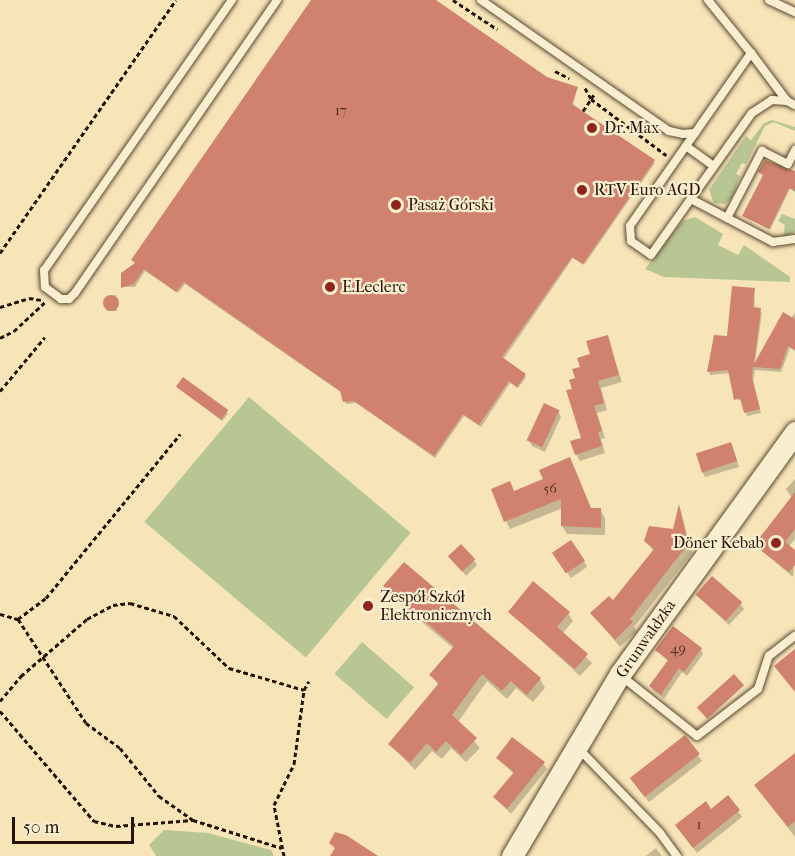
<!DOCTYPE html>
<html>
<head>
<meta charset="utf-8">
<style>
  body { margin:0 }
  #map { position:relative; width:795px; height:856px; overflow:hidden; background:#f7e5b8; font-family:"IM FELL French Canon",serif }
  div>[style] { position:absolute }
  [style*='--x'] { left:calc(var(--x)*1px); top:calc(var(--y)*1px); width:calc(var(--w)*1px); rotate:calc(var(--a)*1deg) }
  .green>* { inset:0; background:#b8c693; transform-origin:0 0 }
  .shadow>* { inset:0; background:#0003 }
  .building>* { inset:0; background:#d0826f; transform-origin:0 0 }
  .round { border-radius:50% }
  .path>* { height:3px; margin-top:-1.5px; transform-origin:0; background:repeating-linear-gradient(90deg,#261202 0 4.5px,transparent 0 7.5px) }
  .roads { filter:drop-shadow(0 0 2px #5a4730) drop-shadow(0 0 2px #5a4730) }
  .service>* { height:8px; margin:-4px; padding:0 4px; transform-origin:4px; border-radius:4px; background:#faeed1 }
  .tertiary>* { height:21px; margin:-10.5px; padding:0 10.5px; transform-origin:10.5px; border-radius:10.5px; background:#faeed1 }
  .dots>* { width:16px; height:16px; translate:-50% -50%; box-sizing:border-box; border:3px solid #faeed1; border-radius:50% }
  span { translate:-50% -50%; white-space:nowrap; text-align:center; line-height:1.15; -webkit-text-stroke:4.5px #faeed1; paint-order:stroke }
  .number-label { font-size:14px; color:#502e1d }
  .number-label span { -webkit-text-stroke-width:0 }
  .poi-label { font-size:16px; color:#261202 }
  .left { translate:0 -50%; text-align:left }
  .right { translate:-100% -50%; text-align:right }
  .street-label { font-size:16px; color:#261202 }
  .scale { position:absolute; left:12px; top:817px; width:122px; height:27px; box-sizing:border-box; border:3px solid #261202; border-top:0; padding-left:8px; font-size:18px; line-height:21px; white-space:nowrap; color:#261202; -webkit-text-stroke:4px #faeed1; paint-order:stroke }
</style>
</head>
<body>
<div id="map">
  <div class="green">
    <i style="clip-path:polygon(772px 120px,795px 127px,795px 131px,774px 122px,765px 126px,746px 164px,742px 163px,736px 174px,740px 176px,732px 198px,725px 204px,714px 203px,709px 190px,746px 136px,751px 140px,764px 123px)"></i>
    <i style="clip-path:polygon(782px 214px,795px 219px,795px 232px,783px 238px,785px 225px,778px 221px)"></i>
    <i style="clip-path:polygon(695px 217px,723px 234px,718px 245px,738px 255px,744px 245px,790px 277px,790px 282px,664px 277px,645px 269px,683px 221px)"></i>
    <i style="left:249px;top:397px;width:211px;height:163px;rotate:40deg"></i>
    <i style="left:362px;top:642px;width:69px;height:42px;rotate:41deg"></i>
    <i style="clip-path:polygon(164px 830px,208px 833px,271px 850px,274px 856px,156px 856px,149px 845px)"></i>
  </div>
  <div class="shadow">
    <i style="clip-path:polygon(313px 0,434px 0,546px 78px,577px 88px,573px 106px,655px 163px,584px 265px,573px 258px,503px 360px,526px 377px,518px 388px,510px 383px,481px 427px,464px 416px,435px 458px,356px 403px,346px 404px,342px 393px,185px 284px,178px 293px,145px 271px,135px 287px,123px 287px,136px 264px,133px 260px)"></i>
    <i style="clip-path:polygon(760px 172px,795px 174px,795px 192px,790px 189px,770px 230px,744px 215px,764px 176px)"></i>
    <i style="clip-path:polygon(754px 290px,755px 309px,762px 313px,755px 363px,795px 313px,795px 351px,790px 348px,781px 372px,755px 370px,753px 382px,761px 413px,747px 416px,742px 401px,736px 399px,730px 373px,710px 375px,709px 372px)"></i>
    <i style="clip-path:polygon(116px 295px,117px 311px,107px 311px,106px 299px)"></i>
    <i style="clip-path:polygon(607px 337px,622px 382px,601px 388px,607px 410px,597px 413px,605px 438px,601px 439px,605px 453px,580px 461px,576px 454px,583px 439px,573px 389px,582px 368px)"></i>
    <i style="clip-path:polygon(177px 387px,226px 411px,228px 414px,222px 421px)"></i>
    <i style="clip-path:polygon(558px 411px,561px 417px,545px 452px,532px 446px,529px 440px)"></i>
    <i style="clip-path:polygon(731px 443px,739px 467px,705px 477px,702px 471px)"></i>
    <i style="clip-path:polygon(795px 479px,795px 539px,788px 547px,795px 552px,793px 577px,755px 545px,792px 498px,786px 489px)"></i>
    <i style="clip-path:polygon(545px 480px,591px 509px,600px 509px,605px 518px,605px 535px,567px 534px,562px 526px,563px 508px,510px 529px,506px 521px,514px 492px)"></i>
    <i style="clip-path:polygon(680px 508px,692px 553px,634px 627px,637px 631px,620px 647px,592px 613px,613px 603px,654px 552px,646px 541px,675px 530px)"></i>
    <i style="clip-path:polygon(450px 556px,474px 560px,477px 565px,466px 576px)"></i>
    <i style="clip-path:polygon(558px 559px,584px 561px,587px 567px,571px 578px)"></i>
    <i style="clip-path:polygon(385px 586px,540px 679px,545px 688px,533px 702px,516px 688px,507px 699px,487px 681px,458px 722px,480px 748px,466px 762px,451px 748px,442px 759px,432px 751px,415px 770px,390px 744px,439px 686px,431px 675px,454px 649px,390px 595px)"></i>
    <i style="clip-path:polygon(697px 595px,740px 603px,744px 609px,729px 625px)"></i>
    <i style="clip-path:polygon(510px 612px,568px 613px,573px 621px,562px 634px,592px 663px,580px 676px)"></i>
    <i style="clip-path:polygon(701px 649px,703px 654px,687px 676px,682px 672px,664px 699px,654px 691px,651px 686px,669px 662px,657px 650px)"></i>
    <i style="clip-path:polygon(743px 686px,708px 719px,700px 709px)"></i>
    <i style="clip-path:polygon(685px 738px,702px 761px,649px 802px,635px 784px)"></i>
    <i style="clip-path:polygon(795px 757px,795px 837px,756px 786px)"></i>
    <i style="clip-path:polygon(497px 758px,543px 763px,547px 769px,511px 814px,495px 797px,514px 774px)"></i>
    <i style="clip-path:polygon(728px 797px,742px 817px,697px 853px,680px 831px)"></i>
    <i style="clip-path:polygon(656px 848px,662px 856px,646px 856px)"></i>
  </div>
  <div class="building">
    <i style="clip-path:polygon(311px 0,436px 0,547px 77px,578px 87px,572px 104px,655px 160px,583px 264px,572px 257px,502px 357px,526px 374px,517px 387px,509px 381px,479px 425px,463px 414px,434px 456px,354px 401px,343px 402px,340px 391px,184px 282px,176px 292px,144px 269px,134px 284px,121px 288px,121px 273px,135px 263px,131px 260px)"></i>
    <i style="clip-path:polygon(765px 160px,795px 171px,795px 191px,789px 188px,769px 229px,742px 216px,763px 175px,758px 172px)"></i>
    <i style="clip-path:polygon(732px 286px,755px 288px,753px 307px,761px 308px,754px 364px,783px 312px,795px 319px,795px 350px,788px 346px,780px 369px,753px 367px,752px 377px,760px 409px,744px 413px,740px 398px,734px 400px,728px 370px,707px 372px,714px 335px,727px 336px)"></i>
    <i class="round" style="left:103px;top:295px;width:16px;height:16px"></i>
    <i style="clip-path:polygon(608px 335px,619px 375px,598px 381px,604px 403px,594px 406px,602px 431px,598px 432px,602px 446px,575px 455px,570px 441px,581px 438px,566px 390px,572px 389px,569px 380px,575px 378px,572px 369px,580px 367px,577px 358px,590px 354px,586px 341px)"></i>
    <i style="left:183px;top:377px;width:56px;height:12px;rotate:36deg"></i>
    <i style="left:544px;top:403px;width:17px;height:41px;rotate:25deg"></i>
    <i style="left:731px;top:442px;width:20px;height:37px;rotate:72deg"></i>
    <i style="clip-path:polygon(570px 457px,591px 508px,601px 508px,601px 528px,561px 526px,561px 499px,504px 522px,491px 489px,510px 481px,514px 491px,543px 479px,539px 470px)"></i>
    <i style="clip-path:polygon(795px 492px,795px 529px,785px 542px,795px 550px,795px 565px,789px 572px,754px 545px)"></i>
    <i style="clip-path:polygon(679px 504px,688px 544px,630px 619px,633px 622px,615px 640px,590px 613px,609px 596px,613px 600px,654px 549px,644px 541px,649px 526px,673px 529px)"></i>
    <i style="left:571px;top:540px;width:25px;height:23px;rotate:56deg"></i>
    <i style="left:461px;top:544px;width:21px;height:18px;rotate:47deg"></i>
    <i style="clip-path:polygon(404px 562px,541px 678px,527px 695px,511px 681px,502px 691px,482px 674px,452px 715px,477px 738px,461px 755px,446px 741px,436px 752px,427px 743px,410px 763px,388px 744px,439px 683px,429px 675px,454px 646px,383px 586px)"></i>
    <i style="left:712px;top:576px;width:40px;height:25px;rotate:41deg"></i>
    <i style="clip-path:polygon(533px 581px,570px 612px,557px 627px,588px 654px,575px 669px,508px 612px)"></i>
    <i style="clip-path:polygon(673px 626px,702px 648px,684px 672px,679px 668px,661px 695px,649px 686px,668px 660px,655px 650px)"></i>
    <i style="clip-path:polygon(795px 649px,795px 692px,774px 666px)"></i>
    <i style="left:734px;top:674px;width:15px;height:50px;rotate:48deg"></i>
    <i style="left:685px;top:735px;width:24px;height:70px;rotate:52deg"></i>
    <i style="clip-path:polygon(512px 737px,545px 762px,507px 809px,493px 797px,514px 772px,496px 758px)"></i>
    <i style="clip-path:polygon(795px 753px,795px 821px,788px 827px,754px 785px)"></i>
    <i style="clip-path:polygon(728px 795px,740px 810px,693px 848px,675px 825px,706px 801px,711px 809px)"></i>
    <i style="clip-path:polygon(335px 832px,346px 835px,378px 856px,330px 856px,335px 848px,329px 843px)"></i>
  </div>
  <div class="path">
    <i style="--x:453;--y:0;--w:53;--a:33.4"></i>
    <i style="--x:555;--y:71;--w:16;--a:27"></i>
    <i style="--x:585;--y:88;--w:13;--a:61"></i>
    <i style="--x:591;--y:99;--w:94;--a:36.7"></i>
    <i style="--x:583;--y:111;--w:22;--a:-56"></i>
    <i style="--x:0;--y:253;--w:308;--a:-55.2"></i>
    <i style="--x:0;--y:307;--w:30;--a:-17"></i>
    <i style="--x:29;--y:298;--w:12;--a:9"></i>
    <i style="--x:0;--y:338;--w:16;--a:-27"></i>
    <i style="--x:14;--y:331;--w:42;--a:-43.1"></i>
    <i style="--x:0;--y:391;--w:70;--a:-50.2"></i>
    <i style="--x:0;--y:614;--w:19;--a:16"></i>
    <i style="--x:18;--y:619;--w:35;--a:-37"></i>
    <i style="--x:46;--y:598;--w:212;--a:-50.7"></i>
    <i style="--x:18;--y:619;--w:124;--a:56.8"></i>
    <i style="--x:86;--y:723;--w:42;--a:36.3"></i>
    <i style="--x:120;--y:748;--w:62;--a:50.9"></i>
    <i style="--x:159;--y:796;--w:42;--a:35.2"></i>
    <i style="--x:193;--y:820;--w:93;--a:17.5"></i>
    <i style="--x:0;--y:701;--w:33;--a:-50"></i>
    <i style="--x:21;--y:676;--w:87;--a:-40.8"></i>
    <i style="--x:87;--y:619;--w:30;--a:-28"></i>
    <i style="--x:113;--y:605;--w:17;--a:-7"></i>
    <i style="--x:130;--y:603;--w:46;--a:16.5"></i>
    <i style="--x:174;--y:616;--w:76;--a:43.4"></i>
    <i style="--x:229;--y:668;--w:78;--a:16.3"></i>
    <i style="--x:0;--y:711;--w:145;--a:49.5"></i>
    <i style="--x:94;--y:821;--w:23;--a:13"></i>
    <i style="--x:116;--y:826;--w:77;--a:-4.5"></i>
    <i style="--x:284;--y:856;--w:52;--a:-101.1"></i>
    <i style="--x:274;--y:805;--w:46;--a:-64"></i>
    <i style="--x:294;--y:764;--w:75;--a:-82.3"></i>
    <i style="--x:304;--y:690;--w:10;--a:-61"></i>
  </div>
  <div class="roads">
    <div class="service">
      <i style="--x:232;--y:0;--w:329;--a:124.8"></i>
      <i style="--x:44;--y:270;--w:17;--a:87"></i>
      <i style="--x:45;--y:287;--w:20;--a:37"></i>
      <i style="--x:61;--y:299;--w:8;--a:0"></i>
      <i style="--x:69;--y:299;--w:8;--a:-45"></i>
      <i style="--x:75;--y:293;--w:356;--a:-55.4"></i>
      <i style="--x:481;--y:0;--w:229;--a:34.9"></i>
      <i style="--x:669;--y:131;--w:14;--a:12"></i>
      <i style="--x:683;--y:134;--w:12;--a:-5"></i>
      <i style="--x:695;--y:133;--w:98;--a:-55"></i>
      <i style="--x:751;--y:53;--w:68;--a:-129.1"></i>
      <i style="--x:769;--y:0;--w:29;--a:25"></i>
      <i style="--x:751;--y:53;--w:60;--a:53.1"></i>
      <i style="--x:787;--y:101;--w:9;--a:27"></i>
      <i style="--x:695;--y:133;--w:113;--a:125"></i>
      <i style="--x:630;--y:226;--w:15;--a:86"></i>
      <i style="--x:631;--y:241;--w:24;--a:35"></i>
      <i style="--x:651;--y:255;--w:174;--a:-54.6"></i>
      <i style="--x:752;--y:113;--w:24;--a:-33"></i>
      <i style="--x:772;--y:100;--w:15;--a:4"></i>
      <i style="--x:686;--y:146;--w:34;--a:36"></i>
      <i style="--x:691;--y:199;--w:41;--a:27.8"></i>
      <i style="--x:727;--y:218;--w:76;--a:-62.4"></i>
      <i style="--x:762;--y:151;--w:29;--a:27"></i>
      <i style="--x:788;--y:164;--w:16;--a:-63"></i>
      <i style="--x:727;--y:218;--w:52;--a:27.6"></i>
      <i style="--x:773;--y:242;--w:22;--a:-8"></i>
      <i style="--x:620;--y:675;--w:98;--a:38.4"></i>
      <i style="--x:697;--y:736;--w:77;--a:-37.6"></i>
      <i style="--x:758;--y:689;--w:35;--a:-72"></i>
      <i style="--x:769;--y:656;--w:33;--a:-38"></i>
      <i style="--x:578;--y:748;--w:118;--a:46"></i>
      <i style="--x:660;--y:833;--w:29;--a:54"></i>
    </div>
    <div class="tertiary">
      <i style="--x:512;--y:856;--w:212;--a:-59.3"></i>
      <i style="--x:620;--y:674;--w:299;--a:-54.1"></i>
    </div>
  </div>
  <div class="dots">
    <i style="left:592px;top:128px;background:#8f2418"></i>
    <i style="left:582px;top:190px;background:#8f2418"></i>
    <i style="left:396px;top:205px;background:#8f2418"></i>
    <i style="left:330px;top:287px;background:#8f2418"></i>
    <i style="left:776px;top:543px;background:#8f2418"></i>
    <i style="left:368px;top:606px;background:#8f2418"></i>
  </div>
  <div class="number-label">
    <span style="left:341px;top:111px">17</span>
    <span style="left:550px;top:489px">56</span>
    <span style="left:678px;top:649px">49</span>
    <span style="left:699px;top:825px">1</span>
  </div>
  <div class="poi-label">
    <span class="left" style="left:604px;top:128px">Dr. Max</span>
    <span class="left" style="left:594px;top:190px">RTV Euro AGD</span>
    <span class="left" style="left:408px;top:205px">Pasaż Górski</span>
    <span class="left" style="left:342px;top:287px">E.Leclerc</span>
    <span class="right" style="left:764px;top:543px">Döner Kebab</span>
    <span class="left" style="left:380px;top:606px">Zespół Szkół<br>Elektronicznych</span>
  </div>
  <div class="street-label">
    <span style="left:646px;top:639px;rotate:-55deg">Grunwaldzka</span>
  </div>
  <div class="scale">50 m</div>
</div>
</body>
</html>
